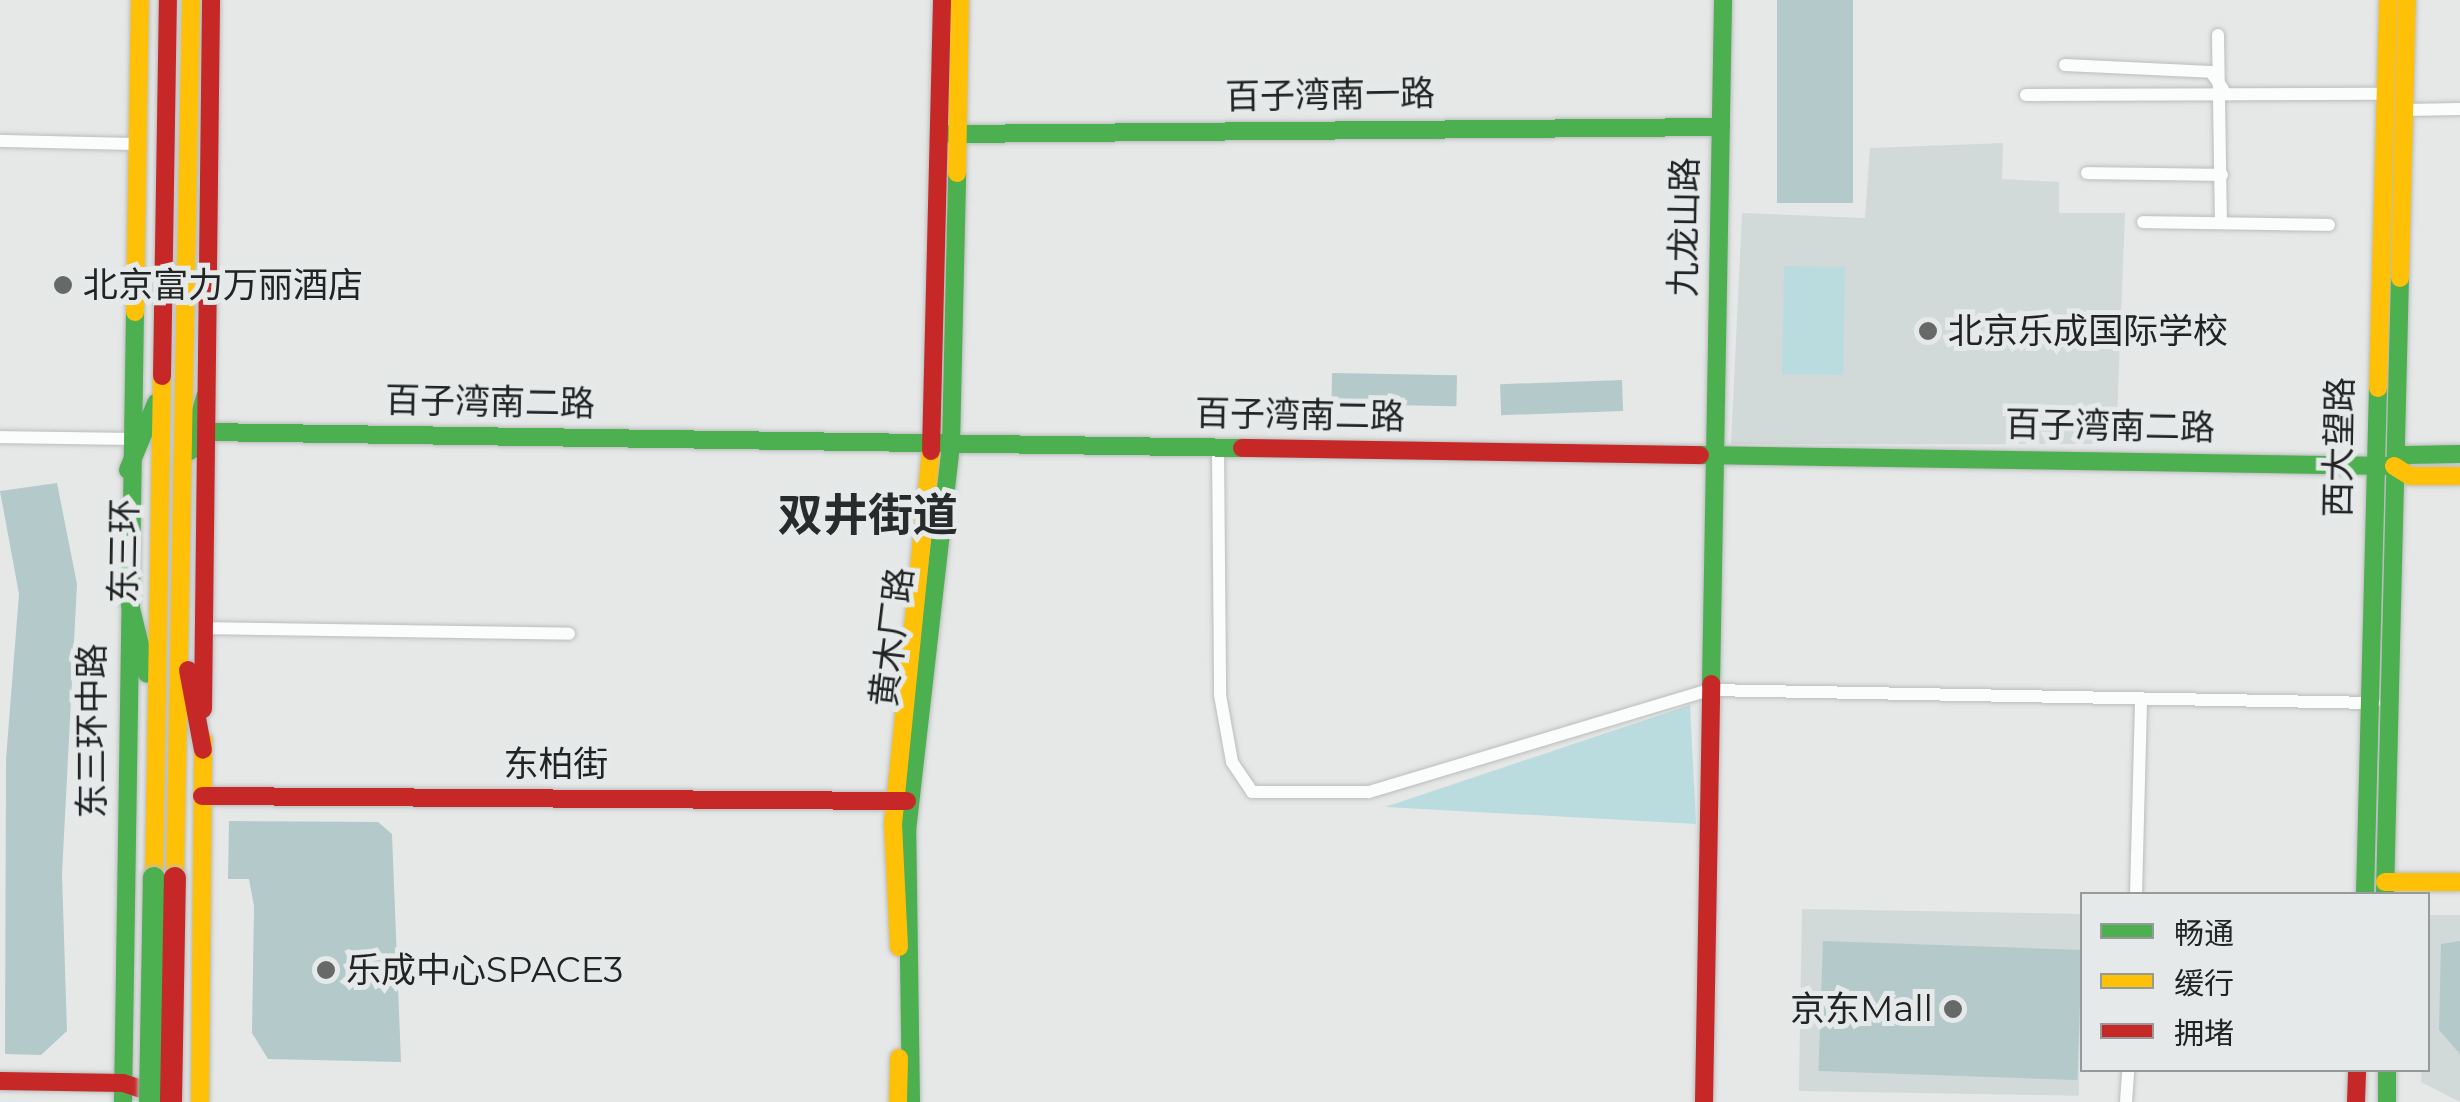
<!DOCTYPE html>
<html>
<head>
<meta charset="utf-8">
<style>
  body { margin:0 }
  #map { position:relative; width:2460px; height:1102px; overflow:hidden; background:#e6e8e8; font-family:Montserrat,"Noto Sans SC",sans-serif }
  div>[style] { position:absolute }
  [style*='--x'] { left:calc(var(--x)*1px); top:calc(var(--y)*1px); width:calc(var(--w)*1px); rotate:calc(var(--a)*1deg) }
  .built>* { inset:0; background:#d1d9d9; transform-origin:0 0 }
  .green>* { inset:0; background:#bbdcdf; transform-origin:0 0 }
  .building>* { inset:0; background:#b4c9ca; transform-origin:0 0 }
  .roads { filter:drop-shadow(0 0 2px #bbbdbd) drop-shadow(0 0 2px #bbbdbd) }
  .street>* { height:12px; margin:-6px; padding:0 6px; transform-origin:6px; border-radius:6px; background:#fbfcfc }
  .fast>* { height:18px; margin:-9px; padding:0 9px; transform-origin:9px; border-radius:9px; background:#4caf50 }
  .slow>* { height:18px; margin:-9px; padding:0 9px; transform-origin:9px; border-radius:9px; background:#ffc107 }
  .jam>* { height:18px; margin:-9px; padding:0 9px; transform-origin:9px; border-radius:9px; background:#c62828 }
  .bridges { filter:drop-shadow(0 0 2px #bbbdbd) drop-shadow(0 0 2px #bbbdbd) }
  .fast-bridge>* { height:22px; margin:-11px; padding:0 11px; transform-origin:11px; border-radius:11px; background:#4caf50 }
  .jam-bridge>* { height:22px; margin:-11px; padding:0 11px; transform-origin:11px; border-radius:11px; background:#c62828 }
  .dots>* { width:28px; height:28px; translate:-50% -50%; box-sizing:border-box; border:5px solid #e5e9e9; border-radius:50% }
  span { translate:-50% -50%; white-space:nowrap; text-align:center; line-height:1.15; -webkit-text-stroke:10px #e5e9e9; paint-order:stroke }
  .street-label { font-size:35px; color:#222323 }
  .poi-label { font-size:35px; color:#222323 }
  .left { translate:0 -50%; text-align:left }
  .right { translate:-100% -50%; text-align:right }
  .district-label { font-size:45px; color:#282b2b; font-weight:700 }
  .legend { position:absolute; left:2080px; top:892px; width:350px; height:180px; box-sizing:border-box; background:#e5e9e9; border:2px solid #979a9a; margin:0; padding:12px 18px; list-style:none; font-size:30px; color:#222323 }
  .legend li { display:flex; align-items:center; gap:20px; height:50px }
  .legend b { width:50px; border:2px solid #979a9a }
</style>
</head>
<body>
<div id="map">
  <div class="built">
    <i style="clip-path:polygon(2003px 143px,2002px 179px,2059px 182px,2059px 213px,2125px 213px,2116px 444px,1731px 444px,1742px 213px,1865px 218px,1870px 148px)"></i>
    <i style="left:1802px;top:909px;width:280px;height:182px;rotate:1deg"></i>
    <i style="clip-path:polygon(2428px 915px,2460px 915px,2460px 1102px,2421px 1082px)"></i>
  </div>
  <div class="green">
    <i style="left:1784px;top:266px;width:61px;height:108px;rotate:1deg"></i>
    <i style="clip-path:polygon(1690px 705px,1696px 824px,1385px 807px)"></i>
  </div>
  <div class="building">
    <i style="left:1777px;top:0;width:76px;height:203px"></i>
    <i style="left:1332px;top:373px;width:125px;height:31px;rotate:1deg"></i>
    <i style="left:1622px;top:380px;width:31px;height:122px;rotate:88deg"></i>
    <i style="clip-path:polygon(57px 483px,77px 584px,62px 874px,67px 1031px,41px 1055px,5px 1054px,6px 759px,19px 594px,0 491px)"></i>
    <i style="clip-path:polygon(229px 821px,378px 822px,392px 834px,401px 1062px,268px 1059px,252px 1033px,254px 906px,249px 879px,228px 879px)"></i>
    <i style="left:1823px;top:941px;width:259px;height:130px;rotate:2deg"></i>
    <i style="clip-path:polygon(2460px 941px,2460px 1054px,2439px 1030px,2441px 944px)"></i>
  </div>
  <div class="roads">
    <div class="street">
      <i style="--x:2218;--y:35;--w:188;--a:89.1"></i>
      <i style="--x:2065;--y:65;--w:146;--a:2.7"></i>
      <i style="--x:2211;--y:72;--w:21;--a:55"></i>
      <i style="--x:2026;--y:95;--w:360;--a:-0.2"></i>
      <i style="--x:2405;--y:110;--w:55;--a:-1"></i>
      <i style="--x:0;--y:141;--w:137;--a:1.3"></i>
      <i style="--x:2087;--y:173;--w:135;--a:0.8"></i>
      <i style="--x:2143;--y:222;--w:186;--a:0.9"></i>
      <i style="--x:0;--y:437;--w:128;--a:0.9"></i>
      <i style="--x:1218;--y:449;--w:246;--a:89.5"></i>
      <i style="--x:1220;--y:695;--w:68;--a:79.8"></i>
      <i style="--x:1232;--y:762;--w:36;--a:56"></i>
      <i style="--x:1252;--y:792;--w:117;--a:0"></i>
      <i style="--x:1369;--y:792;--w:355;--a:-16.7"></i>
      <i style="--x:1709;--y:690;--w:665;--a:1.12"></i>
      <i style="--x:204;--y:628;--w:365;--a:0.9"></i>
      <i style="--x:2136;--y:894;--w:194;--a:-88.5"></i>
      <i style="--x:2126;--y:1102;--w:32;--a:-86"></i>
    </div>
    <div class="fast">
      <i style="--x:950;--y:134;--w:771;--a:-0.52"></i>
      <i style="--x:205;--y:432;--w:1037;--a:0.88"></i>
      <i style="--x:190;--y:451;--w:56;--a:-74.5"></i>
      <i style="--x:1700;--y:455;--w:688;--a:0.92"></i>
      <i style="--x:2394;--y:466;--w:16;--a:-43"></i>
      <i style="--x:2406;--y:455;--w:54;--a:-1.1"></i>
      <i style="--x:128;--y:470;--w:73;--a:-67.3"></i>
      <i style="--x:127;--y:592;--w:84;--a:76.3"></i>
      <i style="--x:1711;--y:684;--w:684;--a:-88.99"></i>
      <i style="--x:2365;--y:894;--w:506;--a:-88.53"></i>
      <i style="--x:2385;--y:894;--w:616;--a:-88.61"></i>
      <i style="--x:2387;--y:1070;--w:32;--a:90"></i>
      <i style="--x:123;--y:1102;--w:790;--a:-89.13"></i>
      <i style="--x:911;--y:1102;--w:271;--a:-90.8"></i>
      <i style="--x:907;--y:831;--w:388;--a:-83.5"></i>
      <i style="--x:951;--y:445;--w:272;--a:-88.7"></i>
    </div>
    <div class="slow">
      <i style="--x:957;--y:173;--w:173;--a:-89"></i>
      <i style="--x:2400;--y:278;--w:278;--a:-88.6"></i>
      <i style="--x:135;--y:312;--w:312;--a:-89.1"></i>
      <i style="--x:2378;--y:388;--w:388;--a:-88.5"></i>
      <i style="--x:2394;--y:466;--w:19;--a:32"></i>
      <i style="--x:2410;--y:476;--w:50;--a:0"></i>
      <i style="--x:154;--y:878;--w:502;--a:-89.09"></i>
      <i style="--x:175;--y:878;--w:878;--a:-88.96"></i>
      <i style="--x:2385;--y:882;--w:75;--a:0"></i>
      <i style="--x:899;--y:947;--w:123;--a:-92.8"></i>
      <i style="--x:893;--y:824;--w:375;--a:-84.2"></i>
      <i style="--x:200;--y:1102;--w:362;--a:-89.5"></i>
      <i style="--x:898;--y:1102;--w:44;--a:-88.7"></i>
    </div>
    <div class="jam">
      <i style="--x:162;--y:376;--w:376;--a:-89.1"></i>
      <i style="--x:1242;--y:448;--w:458;--a:0.9"></i>
      <i style="--x:931;--y:451;--w:451;--a:-88.6"></i>
      <i style="--x:188;--y:670;--w:81;--a:79.4"></i>
      <i style="--x:203;--y:709;--w:709;--a:-89.35"></i>
      <i style="--x:202;--y:796;--w:705;--a:0.41"></i>
      <i style="--x:0;--y:1081;--w:123;--a:0.9"></i>
      <i style="--x:123;--y:1083;--w:38;--a:18"></i>
      <i style="--x:1704;--y:1102;--w:418;--a:-89"></i>
      <i style="--x:2356;--y:1102;--w:32;--a:-88"></i>
    </div>
  </div>
  <div class="bridges">
    <div class="fast-bridge">
      <i style="--x:150;--y:1102;--w:224;--a:-89"></i>
    </div>
    <div class="jam-bridge">
      <i style="--x:171;--y:1102;--w:224;--a:-89"></i>
    </div>
  </div>
  <div class="dots">
    <i style="left:63px;top:285px;background:#676868"></i>
    <i style="left:1928px;top:331px;background:#676868"></i>
    <i style="left:326px;top:970px;background:#676868"></i>
    <i style="left:1953px;top:1009px;background:#676868"></i>
  </div>
  <div class="street-label">
    <span style="left:1330px;top:95px;rotate:-1deg">百子湾南一路</span>
    <span style="left:1684px;top:227px;rotate:-89deg">九龙山路</span>
    <span style="left:490px;top:402px;rotate:1deg">百子湾南二路</span>
    <span style="left:1300px;top:415px;rotate:1deg">百子湾南二路</span>
    <span style="left:2110px;top:426px;rotate:1deg">百子湾南二路</span>
    <span style="left:2339px;top:447px;rotate:-89deg">西大望路</span>
    <span style="left:124px;top:551px;rotate:-89deg">东三环</span>
    <span style="left:892px;top:637px;rotate:-83deg">黄木厂路</span>
    <span style="left:92px;top:731px;rotate:-90deg">东三环中路</span>
    <span style="left:556px;top:764px">东柏街</span>
  </div>
  <div class="poi-label">
    <span class="left" style="left:83px;top:285px">北京富力万丽酒店</span>
    <span class="left" style="left:1948px;top:331px">北京乐成国际学校</span>
    <span class="left" style="left:346px;top:970px">乐成中心SPACE3</span>
    <span class="right" style="left:1933px;top:1009px">京东Mall</span>
  </div>
  <div class="district-label">
    <span style="left:868px;top:515px">双井街道</span>
  </div>
  <ul class="legend">
  <li><b style="height:12px;background:#4caf50"></b>畅通</li>
  <li><b style="height:12px;background:#ffc107"></b>缓行</li>
  <li><b style="height:12px;background:#c62828"></b>拥堵</li>
  </ul>
</div>
</body>
</html>
